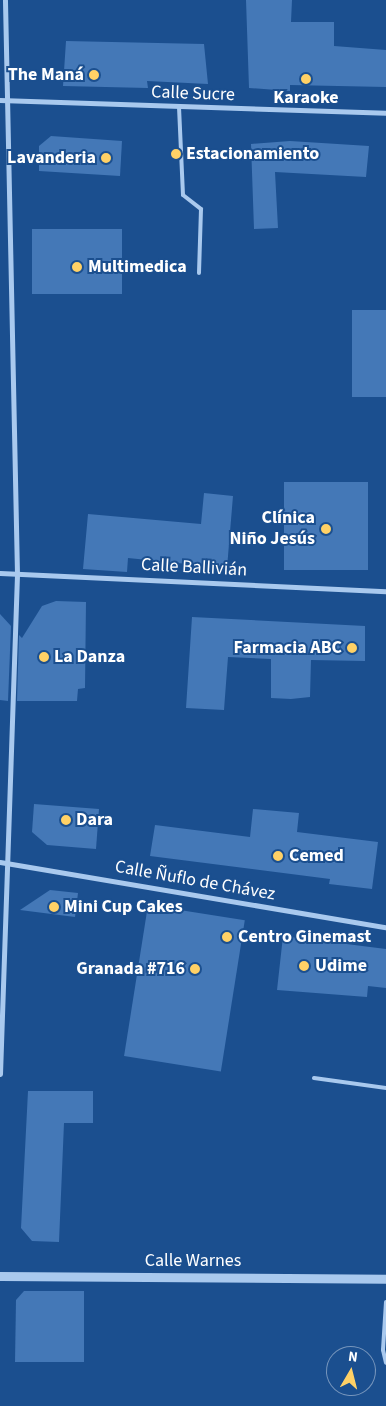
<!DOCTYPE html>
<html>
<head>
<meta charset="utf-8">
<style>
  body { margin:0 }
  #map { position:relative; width:386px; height:1406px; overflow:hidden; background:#1b4f8f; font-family:"Source Sans 3",sans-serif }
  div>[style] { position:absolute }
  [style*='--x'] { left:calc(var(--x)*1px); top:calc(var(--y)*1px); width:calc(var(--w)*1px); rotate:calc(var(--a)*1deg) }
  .building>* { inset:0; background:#4478b7; transform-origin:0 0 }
  .service>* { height:4px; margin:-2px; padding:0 2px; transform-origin:2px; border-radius:2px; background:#a9c9ee }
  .minor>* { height:5px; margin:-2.5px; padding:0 2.5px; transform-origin:2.5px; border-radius:2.5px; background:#a9c9ee }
  .tertiary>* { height:9px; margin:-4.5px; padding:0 4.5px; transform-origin:4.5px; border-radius:4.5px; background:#a9c9ee }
  .dots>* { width:14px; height:14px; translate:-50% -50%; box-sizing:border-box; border:2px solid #1b4f8f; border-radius:50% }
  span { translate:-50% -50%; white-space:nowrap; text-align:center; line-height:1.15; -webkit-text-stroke:4px #1b4f8f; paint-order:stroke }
  .poi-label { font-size:18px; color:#fff; font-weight:700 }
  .right { translate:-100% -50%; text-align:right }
  .left { translate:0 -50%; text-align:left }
  .street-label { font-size:18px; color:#fff }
  .north { position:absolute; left:326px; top:1346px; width:50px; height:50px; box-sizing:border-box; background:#1b4f8f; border:1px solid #7695bc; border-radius:50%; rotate:8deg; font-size:14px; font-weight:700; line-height:20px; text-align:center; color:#fff }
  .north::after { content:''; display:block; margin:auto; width:18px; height:22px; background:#ffd166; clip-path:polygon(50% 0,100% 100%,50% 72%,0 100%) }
</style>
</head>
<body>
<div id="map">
  <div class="building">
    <i style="clip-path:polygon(246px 0,292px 0,291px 22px,334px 22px,334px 46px,386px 50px,386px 87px,290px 85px,290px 91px,249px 88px)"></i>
    <i style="clip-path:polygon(66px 41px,204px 44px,208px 84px,147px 81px,148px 88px,63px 86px)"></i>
    <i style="clip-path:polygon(51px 136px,122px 141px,120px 176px,39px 171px,39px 146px)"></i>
    <i style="clip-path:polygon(290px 141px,369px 146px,366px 177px,275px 172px,278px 228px,254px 229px,251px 144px)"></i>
    <i style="left:32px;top:229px;width:90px;height:65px"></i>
    <i style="left:352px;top:310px;width:34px;height:87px"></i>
    <i style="left:284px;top:482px;width:84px;height:88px"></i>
    <i style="clip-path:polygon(204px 493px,233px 496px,227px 568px,128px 558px,127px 572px,83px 569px,88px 514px,201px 524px)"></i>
    <i style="clip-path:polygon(56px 601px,86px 602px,85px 688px,78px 689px,77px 701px,17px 701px,19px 635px,22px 638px,42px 606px)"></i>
    <i style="clip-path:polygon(0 614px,11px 626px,8px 701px,0 700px)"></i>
    <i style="clip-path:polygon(192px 617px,365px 626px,365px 661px,311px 660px,310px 697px,291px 699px,271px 698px,271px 659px,228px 657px,224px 710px,186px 708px)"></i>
    <i style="clip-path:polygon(34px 804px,99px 809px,96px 849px,47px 845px,32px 832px)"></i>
    <i style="clip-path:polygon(253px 809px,299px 813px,297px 832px,378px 842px,372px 889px,329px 884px,330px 879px,150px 856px,155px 825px,250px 837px)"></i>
    <i style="clip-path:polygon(50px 890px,78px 893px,75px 917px,20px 910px)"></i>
    <i style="left:148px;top:905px;width:98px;height:153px;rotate:9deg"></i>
    <i style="clip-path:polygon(283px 936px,386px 949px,386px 988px,368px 986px,367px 997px,277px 990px)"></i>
    <i style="clip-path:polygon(28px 1091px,93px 1091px,93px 1123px,64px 1123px,59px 1242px,32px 1241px,21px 1228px)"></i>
    <i style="clip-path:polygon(24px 1291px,84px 1291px,84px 1362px,15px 1362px,16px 1300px)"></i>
  </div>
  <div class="service">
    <i style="--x:179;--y:107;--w:88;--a:87.4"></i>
    <i style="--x:183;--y:195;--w:23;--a:38"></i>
    <i style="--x:201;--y:209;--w:64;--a:91.8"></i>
    <i style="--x:314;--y:1078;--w:73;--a:7.9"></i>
    <i style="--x:386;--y:1302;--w:48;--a:93.6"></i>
    <i style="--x:383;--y:1350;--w:13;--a:77"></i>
  </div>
  <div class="minor">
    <i style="--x:0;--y:100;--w:386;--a:1.9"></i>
    <i style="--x:0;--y:573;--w:386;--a:2.7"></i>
    <i style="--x:0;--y:862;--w:391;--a:9.6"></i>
    <i style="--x:0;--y:1074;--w:500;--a:-88.05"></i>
    <i style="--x:17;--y:574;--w:574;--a:-91.2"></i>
  </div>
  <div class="tertiary">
    <i style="--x:0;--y:1276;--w:386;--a:0.4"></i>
  </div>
  <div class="dots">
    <i style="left:94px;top:75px;background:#ffd166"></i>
    <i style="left:306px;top:79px;background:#ffd166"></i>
    <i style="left:176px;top:154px;background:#ffd166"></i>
    <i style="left:106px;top:158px;background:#ffd166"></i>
    <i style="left:77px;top:267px;background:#ffd166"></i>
    <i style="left:326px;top:529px;background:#ffd166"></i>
    <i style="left:352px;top:648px;background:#ffd166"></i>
    <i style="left:44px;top:657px;background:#ffd166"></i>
    <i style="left:66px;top:820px;background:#ffd166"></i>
    <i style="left:278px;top:856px;background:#ffd166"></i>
    <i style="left:54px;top:907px;background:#ffd166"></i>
    <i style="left:227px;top:937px;background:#ffd166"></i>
    <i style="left:304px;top:966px;background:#ffd166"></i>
    <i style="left:195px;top:969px;background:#ffd166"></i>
  </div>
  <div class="poi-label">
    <span class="right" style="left:84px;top:75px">The Maná</span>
    <span style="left:306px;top:98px">Karaoke</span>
    <span class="left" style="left:186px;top:154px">Estacionamiento</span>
    <span class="right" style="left:96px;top:158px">Lavanderia</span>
    <span class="left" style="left:88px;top:267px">Multimedica</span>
    <span class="right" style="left:315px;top:529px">Clínica<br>Niño Jesús</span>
    <span class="right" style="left:342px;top:648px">Farmacia ABC</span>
    <span class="left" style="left:54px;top:657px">La Danza</span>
    <span class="left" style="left:76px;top:820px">Dara</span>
    <span class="left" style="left:289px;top:856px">Cemed</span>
    <span class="left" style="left:64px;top:907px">Mini Cup Cakes</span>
    <span class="left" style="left:238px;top:937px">Centro Ginemast</span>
    <span class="left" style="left:315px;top:966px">Udime</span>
    <span class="right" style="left:185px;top:969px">Granada #716</span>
  </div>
  <div class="street-label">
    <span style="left:193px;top:94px;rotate:2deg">Calle Sucre</span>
    <span style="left:194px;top:568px;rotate:3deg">Calle Ballivián</span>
    <span style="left:195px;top:881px;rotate:10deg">Calle Ñuflo de Chávez</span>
    <span style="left:193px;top:1261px">Calle Warnes</span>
  </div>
  <div class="north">N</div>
</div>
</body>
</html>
